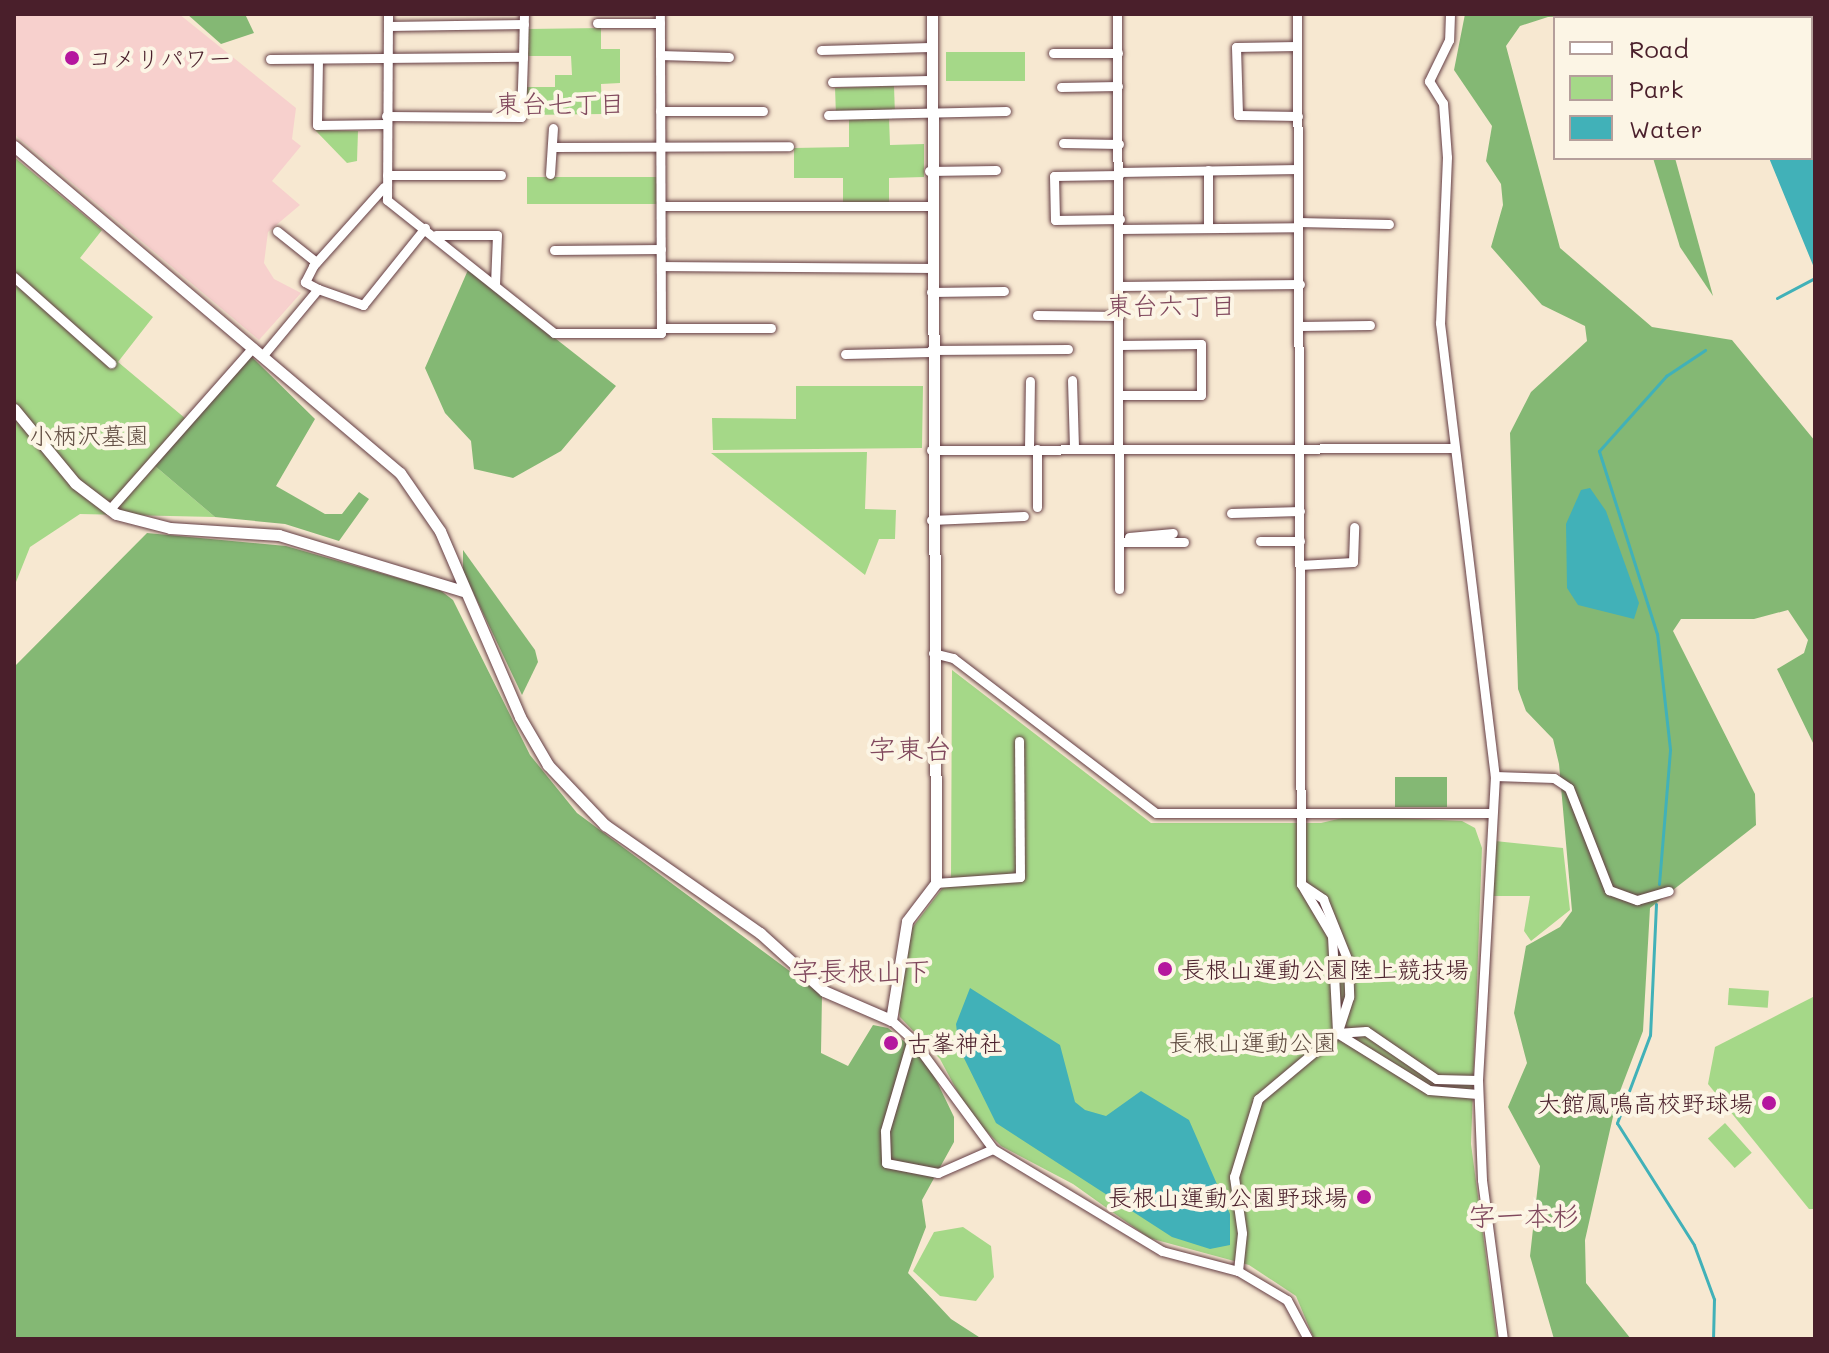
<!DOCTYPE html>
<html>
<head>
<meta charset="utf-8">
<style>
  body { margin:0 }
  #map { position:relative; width:1829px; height:1353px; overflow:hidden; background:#f7e8d1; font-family:Mali,"Klee One",sans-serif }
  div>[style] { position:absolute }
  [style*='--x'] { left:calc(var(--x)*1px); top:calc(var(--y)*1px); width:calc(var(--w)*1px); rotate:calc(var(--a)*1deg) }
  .built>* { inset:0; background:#f7d0cd }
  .green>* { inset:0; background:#a5d888; transform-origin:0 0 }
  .forest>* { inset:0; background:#84b874; transform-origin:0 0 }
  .water>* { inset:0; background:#41b1b8 }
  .stream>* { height:3px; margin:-1.5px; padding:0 1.5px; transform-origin:1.5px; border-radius:1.5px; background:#41b1b8 }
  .roads { filter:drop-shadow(0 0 2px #643d44) drop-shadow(0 0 2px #643d44) }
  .minor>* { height:9px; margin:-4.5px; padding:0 4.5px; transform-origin:4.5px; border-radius:4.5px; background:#fff }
  .tertiary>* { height:11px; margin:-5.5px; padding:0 5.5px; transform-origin:5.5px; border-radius:5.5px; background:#fff }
  .dots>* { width:22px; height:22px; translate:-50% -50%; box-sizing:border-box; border:4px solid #fcf5e5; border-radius:50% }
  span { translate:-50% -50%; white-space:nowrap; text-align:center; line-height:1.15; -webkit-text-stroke:8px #fcf5e5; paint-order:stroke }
  .poi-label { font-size:24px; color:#4a1f2b }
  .left { translate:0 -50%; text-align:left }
  .right { translate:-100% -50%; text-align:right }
  .park-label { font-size:24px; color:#614d42 }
  .neighbourhood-label { font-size:26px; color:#80485d }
  .quarter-label { font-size:28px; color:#80485d }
  .frame { position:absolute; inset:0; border:16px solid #4a1f2b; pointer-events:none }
  .legend { position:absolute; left:1553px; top:16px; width:260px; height:144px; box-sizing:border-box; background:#fcf5e5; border:2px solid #b59f9b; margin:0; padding:10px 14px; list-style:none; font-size:24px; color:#4a1f2b }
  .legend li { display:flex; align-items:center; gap:16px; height:40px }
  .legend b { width:40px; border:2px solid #b59f9b }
</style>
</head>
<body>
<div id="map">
  <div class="built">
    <i style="clip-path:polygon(14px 14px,179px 14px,296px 108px,292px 139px,301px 146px,272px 181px,300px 205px,268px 232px,264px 263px,274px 279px,301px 293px,259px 340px,14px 134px)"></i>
  </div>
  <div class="green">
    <i style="clip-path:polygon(601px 28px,601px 49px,620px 49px,620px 83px,601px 84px,602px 114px,527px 115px,527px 87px,555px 87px,555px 75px,572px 75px,571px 56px,527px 56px,527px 29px)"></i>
    <i style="left:946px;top:52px;width:79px;height:29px"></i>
    <i style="left:894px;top:86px;width:25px;height:59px;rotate:88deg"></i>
    <i style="clip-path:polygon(889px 118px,890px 145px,924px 144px,924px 177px,889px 178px,889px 203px,843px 204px,843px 178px,794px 178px,794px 148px,849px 147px,849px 119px)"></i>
    <i style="clip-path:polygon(315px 130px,358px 131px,357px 161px,347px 163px)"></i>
    <i style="clip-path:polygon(14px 157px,102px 230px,80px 258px,153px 317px,118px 362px,192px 424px,155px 466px,215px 517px,80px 514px,30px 547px,14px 587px)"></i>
    <i style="left:527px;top:177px;width:131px;height:27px"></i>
    <i style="clip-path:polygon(796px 386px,923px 386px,922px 448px,713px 450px,712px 418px,796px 419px)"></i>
    <i style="clip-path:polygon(867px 452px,865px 509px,896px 510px,895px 539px,879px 539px,865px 575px,711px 453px)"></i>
    <i style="clip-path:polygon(952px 670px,1151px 823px,1321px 823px,1351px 816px,1462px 821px,1475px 828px,1482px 848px,1471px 1144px,1497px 1339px,1314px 1339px,1296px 1296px,1249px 1265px,1149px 1238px,1073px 1184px,1001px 1146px,970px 1115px,940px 1059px,900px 1017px,897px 1000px,912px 928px,951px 877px)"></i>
    <i style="clip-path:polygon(1495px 841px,1563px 848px,1570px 910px,1531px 941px,1524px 931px,1530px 896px,1492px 896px)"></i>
    <i style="left:1729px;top:988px;width:40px;height:17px;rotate:4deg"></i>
    <i style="clip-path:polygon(1815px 996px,1815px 1209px,1809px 1209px,1708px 1084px,1715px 1047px)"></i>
    <i style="left:1725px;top:1123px;width:40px;height:23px;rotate:48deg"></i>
    <i style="clip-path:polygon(963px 1227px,991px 1246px,994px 1277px,976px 1301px,940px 1296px,913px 1271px,934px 1232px)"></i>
  </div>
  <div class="forest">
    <i style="clip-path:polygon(187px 14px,245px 14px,254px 33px,221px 44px)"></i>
    <i style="clip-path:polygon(1465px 14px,1621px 14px,1548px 17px,1520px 26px,1506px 46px,1560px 248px,1652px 327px,1732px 340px,1815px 441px,1815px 747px,1777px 669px,1804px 653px,1808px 640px,1788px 610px,1754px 619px,1681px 619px,1673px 631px,1755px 794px,1756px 825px,1650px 908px,1643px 1031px,1617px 1099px,1585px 1240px,1586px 1283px,1631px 1339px,1554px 1339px,1530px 1256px,1540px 1166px,1508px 1107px,1527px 1063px,1514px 1013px,1526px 946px,1560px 927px,1572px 911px,1559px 764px,1553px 739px,1526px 711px,1518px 689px,1510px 433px,1531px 392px,1587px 341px,1585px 326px,1542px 305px,1491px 247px,1503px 205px,1501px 184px,1486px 161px,1492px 126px,1454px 70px)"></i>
    <i style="clip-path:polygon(1653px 158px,1675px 158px,1713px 296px,1680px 247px)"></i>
    <i style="clip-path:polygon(468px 270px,616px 386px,561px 451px,513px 478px,474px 469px,471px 441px,445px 413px,425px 368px)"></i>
    <i style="clip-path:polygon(251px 356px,315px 419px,276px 486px,325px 514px,342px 514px,359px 492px,369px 499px,339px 541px,285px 524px,215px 517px,155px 466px)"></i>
    <i style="clip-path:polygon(147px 533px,286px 546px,440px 590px,453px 600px,530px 755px,577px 813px,822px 995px,821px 1053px,848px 1066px,873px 1025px,888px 1028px,926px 1059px,954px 1117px,954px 1142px,922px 1200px,926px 1227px,908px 1273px,951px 1319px,982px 1339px,14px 1339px,14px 667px)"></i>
    <i style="clip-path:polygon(463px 550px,535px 650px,538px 662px,522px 695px,463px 571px)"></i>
    <i style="left:1395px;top:777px;width:52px;height:30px"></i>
  </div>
  <div class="water">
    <i style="clip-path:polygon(1811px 53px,1815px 63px,1815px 270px,1769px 158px,1811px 158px)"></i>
    <i style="clip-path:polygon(1590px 488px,1606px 511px,1639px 603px,1634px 619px,1578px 605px,1567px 588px,1566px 524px,1581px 490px)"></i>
    <i style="clip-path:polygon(970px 988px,1060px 1045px,1075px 1102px,1085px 1110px,1106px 1116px,1141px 1091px,1189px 1120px,1230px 1214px,1230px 1245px,1210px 1249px,1172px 1237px,996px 1123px,959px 1048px,956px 1024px)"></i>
  </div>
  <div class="stream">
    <i style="--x:1777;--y:298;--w:43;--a:-27.8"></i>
    <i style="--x:1659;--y:884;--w:135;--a:-85.3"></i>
    <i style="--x:1670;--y:749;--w:116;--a:-96.4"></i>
    <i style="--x:1657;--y:634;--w:192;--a:-107.6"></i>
    <i style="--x:1599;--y:451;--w:101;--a:-48.2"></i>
    <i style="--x:1666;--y:376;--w:47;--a:-33.7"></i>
    <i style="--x:1656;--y:904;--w:131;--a:92.6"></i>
    <i style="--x:1650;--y:1035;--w:94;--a:110.6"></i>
    <i style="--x:1617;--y:1123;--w:144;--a:57.7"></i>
    <i style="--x:1694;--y:1245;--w:58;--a:69.7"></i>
    <i style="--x:1714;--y:1299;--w:40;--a:91.4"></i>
  </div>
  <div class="roads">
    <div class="minor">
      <i style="--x:388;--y:14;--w:186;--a:90.3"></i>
      <i style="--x:387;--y:200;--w:213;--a:38.5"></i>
      <i style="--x:554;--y:333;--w:107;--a:0"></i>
      <i style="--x:661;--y:333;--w:319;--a:-90.2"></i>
      <i style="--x:1117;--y:14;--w:575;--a:89.8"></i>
      <i style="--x:1297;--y:14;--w:870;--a:89.74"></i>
      <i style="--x:1301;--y:884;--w:61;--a:59.2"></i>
      <i style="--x:1332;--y:936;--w:97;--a:87"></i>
      <i style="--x:1450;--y:14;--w:26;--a:92"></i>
      <i style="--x:1449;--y:40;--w:46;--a:116"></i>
      <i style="--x:1429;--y:81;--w:26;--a:58"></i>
      <i style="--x:1443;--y:103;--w:54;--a:85.8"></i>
      <i style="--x:1447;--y:157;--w:166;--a:92.4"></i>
      <i style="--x:1440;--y:323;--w:456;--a:83.1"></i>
      <i style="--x:1495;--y:776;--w:304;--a:93.2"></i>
      <i style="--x:1478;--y:1080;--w:100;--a:87.7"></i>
      <i style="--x:1482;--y:1180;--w:160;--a:82.5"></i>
      <i style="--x:597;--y:23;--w:63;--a:0"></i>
      <i style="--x:388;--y:26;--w:136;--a:-0.8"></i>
      <i style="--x:1297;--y:46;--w:61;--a:179.1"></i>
      <i style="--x:1236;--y:47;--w:68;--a:88.3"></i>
      <i style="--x:1238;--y:115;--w:60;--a:1"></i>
      <i style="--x:821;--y:50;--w:109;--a:-1.6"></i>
      <i style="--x:1053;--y:53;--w:65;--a:0"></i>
      <i style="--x:660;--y:55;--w:69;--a:1.7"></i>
      <i style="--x:270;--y:59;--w:253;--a:-0.5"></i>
      <i style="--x:523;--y:57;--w:43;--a:-88.7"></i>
      <i style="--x:318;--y:59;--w:66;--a:90.9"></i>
      <i style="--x:317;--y:125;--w:69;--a:-0.8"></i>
      <i style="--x:832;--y:82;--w:97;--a:-1.2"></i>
      <i style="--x:1061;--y:87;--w:57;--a:-1"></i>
      <i style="--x:660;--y:111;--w:103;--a:0"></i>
      <i style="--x:828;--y:115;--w:178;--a:-1.3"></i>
      <i style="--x:386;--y:116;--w:135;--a:0.4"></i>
      <i style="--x:521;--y:117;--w:60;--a:-88.1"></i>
      <i style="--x:1063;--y:143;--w:56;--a:1"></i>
      <i style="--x:552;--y:147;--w:237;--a:-0.2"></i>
      <i style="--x:1208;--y:170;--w:58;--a:90"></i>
      <i style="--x:929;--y:171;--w:67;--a:-0.9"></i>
      <i style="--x:1119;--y:172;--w:179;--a:-1"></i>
      <i style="--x:550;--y:174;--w:46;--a:-86.3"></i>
      <i style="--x:387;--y:175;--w:114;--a:0"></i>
      <i style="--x:1119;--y:175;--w:65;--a:179.1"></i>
      <i style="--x:1054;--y:176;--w:44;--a:88.7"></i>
      <i style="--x:1055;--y:220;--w:65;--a:-0.9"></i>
      <i style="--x:661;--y:206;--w:269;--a:0"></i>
      <i style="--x:1298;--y:222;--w:91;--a:1.3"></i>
      <i style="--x:1120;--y:229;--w:178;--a:-0.6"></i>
      <i style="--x:277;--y:231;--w:50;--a:38.5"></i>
      <i style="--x:436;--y:235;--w:61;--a:0"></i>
      <i style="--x:497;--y:235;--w:49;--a:92.3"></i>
      <i style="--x:554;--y:250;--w:107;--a:-0.5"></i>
      <i style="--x:661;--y:266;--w:270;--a:0.4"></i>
      <i style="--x:14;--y:277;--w:130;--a:41.6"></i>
      <i style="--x:1119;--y:286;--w:181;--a:-0.6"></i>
      <i style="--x:318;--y:289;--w:48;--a:19.6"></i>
      <i style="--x:363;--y:305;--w:99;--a:-51.2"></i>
      <i style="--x:931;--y:292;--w:73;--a:-0.8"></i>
      <i style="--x:1037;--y:315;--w:82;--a:0.7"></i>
      <i style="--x:1300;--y:326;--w:70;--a:-0.8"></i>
      <i style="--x:661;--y:328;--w:110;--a:0"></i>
      <i style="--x:931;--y:350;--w:137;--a:-0.4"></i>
      <i style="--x:845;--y:354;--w:86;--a:-1.3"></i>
      <i style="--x:263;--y:355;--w:86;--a:-50.2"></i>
      <i style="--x:318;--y:289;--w:15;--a:-152"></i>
      <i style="--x:305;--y:282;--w:18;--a:-63"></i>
      <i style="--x:313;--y:266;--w:106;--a:-48.1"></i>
      <i style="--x:1072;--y:380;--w:68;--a:88.3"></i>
      <i style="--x:1119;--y:395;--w:82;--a:0"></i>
      <i style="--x:1201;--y:395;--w:51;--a:-90"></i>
      <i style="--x:1201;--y:344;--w:82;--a:179.3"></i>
      <i style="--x:1029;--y:449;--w:68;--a:-89.2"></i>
      <i style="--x:1037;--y:449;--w:58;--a:90"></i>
      <i style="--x:931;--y:450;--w:523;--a:-0.22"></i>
      <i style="--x:109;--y:510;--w:217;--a:-48.5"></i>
      <i style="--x:1231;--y:513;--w:69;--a:-1.7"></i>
      <i style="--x:931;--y:520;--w:93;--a:-2.5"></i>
      <i style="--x:1129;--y:537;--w:44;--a:-5.2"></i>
      <i style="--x:1260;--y:541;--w:40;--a:0"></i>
      <i style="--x:1119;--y:542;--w:65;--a:0"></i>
      <i style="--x:1300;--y:565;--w:53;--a:-3.2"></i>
      <i style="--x:1353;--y:562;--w:35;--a:-88"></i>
      <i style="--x:933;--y:653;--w:21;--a:14"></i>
      <i style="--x:953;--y:658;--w:255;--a:37.4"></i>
      <i style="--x:1156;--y:813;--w:336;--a:0"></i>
      <i style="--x:1495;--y:776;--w:59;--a:1.9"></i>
      <i style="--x:1554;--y:778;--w:18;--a:34"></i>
      <i style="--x:1569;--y:788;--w:110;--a:68.6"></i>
      <i style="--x:1609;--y:890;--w:30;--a:20"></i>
      <i style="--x:1637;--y:900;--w:33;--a:-16"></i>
      <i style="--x:936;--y:883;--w:84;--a:-4.1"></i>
      <i style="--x:1020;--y:877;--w:136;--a:-90.4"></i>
      <i style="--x:1301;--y:884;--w:27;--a:34"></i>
      <i style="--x:1323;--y:899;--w:67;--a:68"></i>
      <i style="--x:1348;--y:961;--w:36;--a:88"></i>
      <i style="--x:1349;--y:997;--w:38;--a:108"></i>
      <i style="--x:1337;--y:1033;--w:29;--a:-4"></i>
      <i style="--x:1366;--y:1031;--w:85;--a:34.4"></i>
      <i style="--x:1436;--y:1079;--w:42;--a:1.4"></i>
      <i style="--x:891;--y:1020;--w:28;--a:42"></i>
      <i style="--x:912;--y:1039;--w:96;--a:106.4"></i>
      <i style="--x:885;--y:1131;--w:32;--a:88"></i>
      <i style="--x:886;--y:1163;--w:53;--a:10.9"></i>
      <i style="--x:938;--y:1173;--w:60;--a:-23.6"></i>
      <i style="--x:1337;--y:1033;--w:108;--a:31.8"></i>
      <i style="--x:1429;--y:1090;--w:49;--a:4.7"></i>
      <i style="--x:912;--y:1039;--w:137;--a:53.6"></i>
      <i style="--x:993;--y:1149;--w:197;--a:31.1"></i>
      <i style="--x:1162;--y:1251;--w:79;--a:14.7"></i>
      <i style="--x:1238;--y:1271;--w:57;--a:30.6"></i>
      <i style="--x:1287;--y:1300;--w:44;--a:61.7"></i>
      <i style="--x:1238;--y:1271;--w:38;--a:-84"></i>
      <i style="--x:1242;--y:1233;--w:57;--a:-98.1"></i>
      <i style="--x:1234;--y:1177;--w:82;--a:-72.9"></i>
      <i style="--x:1258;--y:1099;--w:103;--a:-39.9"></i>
    </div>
    <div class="tertiary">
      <i style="--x:1714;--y:14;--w:10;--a:24"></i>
      <i style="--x:1757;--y:14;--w:10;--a:24"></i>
      <i style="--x:1811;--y:37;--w:4;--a:27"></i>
      <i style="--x:1811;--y:55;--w:4;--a:27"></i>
      <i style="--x:14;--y:146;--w:506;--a:40.27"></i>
      <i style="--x:400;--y:473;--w:70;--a:55.4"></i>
      <i style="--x:440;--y:531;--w:202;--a:66.7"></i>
      <i style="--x:520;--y:717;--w:56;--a:59.7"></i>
      <i style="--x:548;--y:765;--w:83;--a:46.5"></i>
      <i style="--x:605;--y:825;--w:189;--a:34.9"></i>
      <i style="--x:760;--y:933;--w:86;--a:42.2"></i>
      <i style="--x:824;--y:991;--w:73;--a:23.4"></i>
      <i style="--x:891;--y:1020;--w:100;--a:-80.8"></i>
      <i style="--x:907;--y:921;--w:48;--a:-52.7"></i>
      <i style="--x:936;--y:883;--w:869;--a:-90.26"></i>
      <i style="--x:14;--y:409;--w:96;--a:50.5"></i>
      <i style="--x:75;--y:483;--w:51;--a:37.1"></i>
      <i style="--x:116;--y:514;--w:56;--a:14.5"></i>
      <i style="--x:170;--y:528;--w:109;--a:3.7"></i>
      <i style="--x:279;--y:535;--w:192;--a:16.9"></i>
    </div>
  </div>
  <div class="dots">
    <i style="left:72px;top:58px;background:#b5179e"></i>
    <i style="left:1165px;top:969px;background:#b5179e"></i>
    <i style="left:891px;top:1043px;background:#b5179e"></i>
    <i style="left:1769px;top:1103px;background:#b5179e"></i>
    <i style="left:1364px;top:1197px;background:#b5179e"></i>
  </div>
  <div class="poi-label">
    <span class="left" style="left:88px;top:58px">コメリパワー</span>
    <span class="left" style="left:1181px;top:969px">長根山運動公園陸上競技場</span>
    <span class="left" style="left:907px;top:1043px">古峯神社</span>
    <span class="right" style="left:1753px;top:1103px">大館鳳鳴高校野球場</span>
    <span class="right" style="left:1348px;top:1197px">長根山運動公園野球場</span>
  </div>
  <div class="park-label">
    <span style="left:89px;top:435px">小柄沢墓園</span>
    <span style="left:1253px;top:1042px">長根山運動公園</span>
  </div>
  <div class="neighbourhood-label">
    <span style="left:560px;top:104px">東台七丁目</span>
    <span style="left:1171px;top:306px">東台六丁目</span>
  </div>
  <div class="quarter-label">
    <span style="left:910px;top:748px">字東台</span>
    <span style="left:861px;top:970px">字長根山下</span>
    <span style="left:1524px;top:1215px">字一本杉</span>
  </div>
  <div class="frame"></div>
  <ul class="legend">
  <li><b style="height:10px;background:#fff"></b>Road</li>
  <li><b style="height:22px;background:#a5d888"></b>Park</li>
  <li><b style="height:22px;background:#41b1b8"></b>Water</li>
  </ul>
</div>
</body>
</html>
